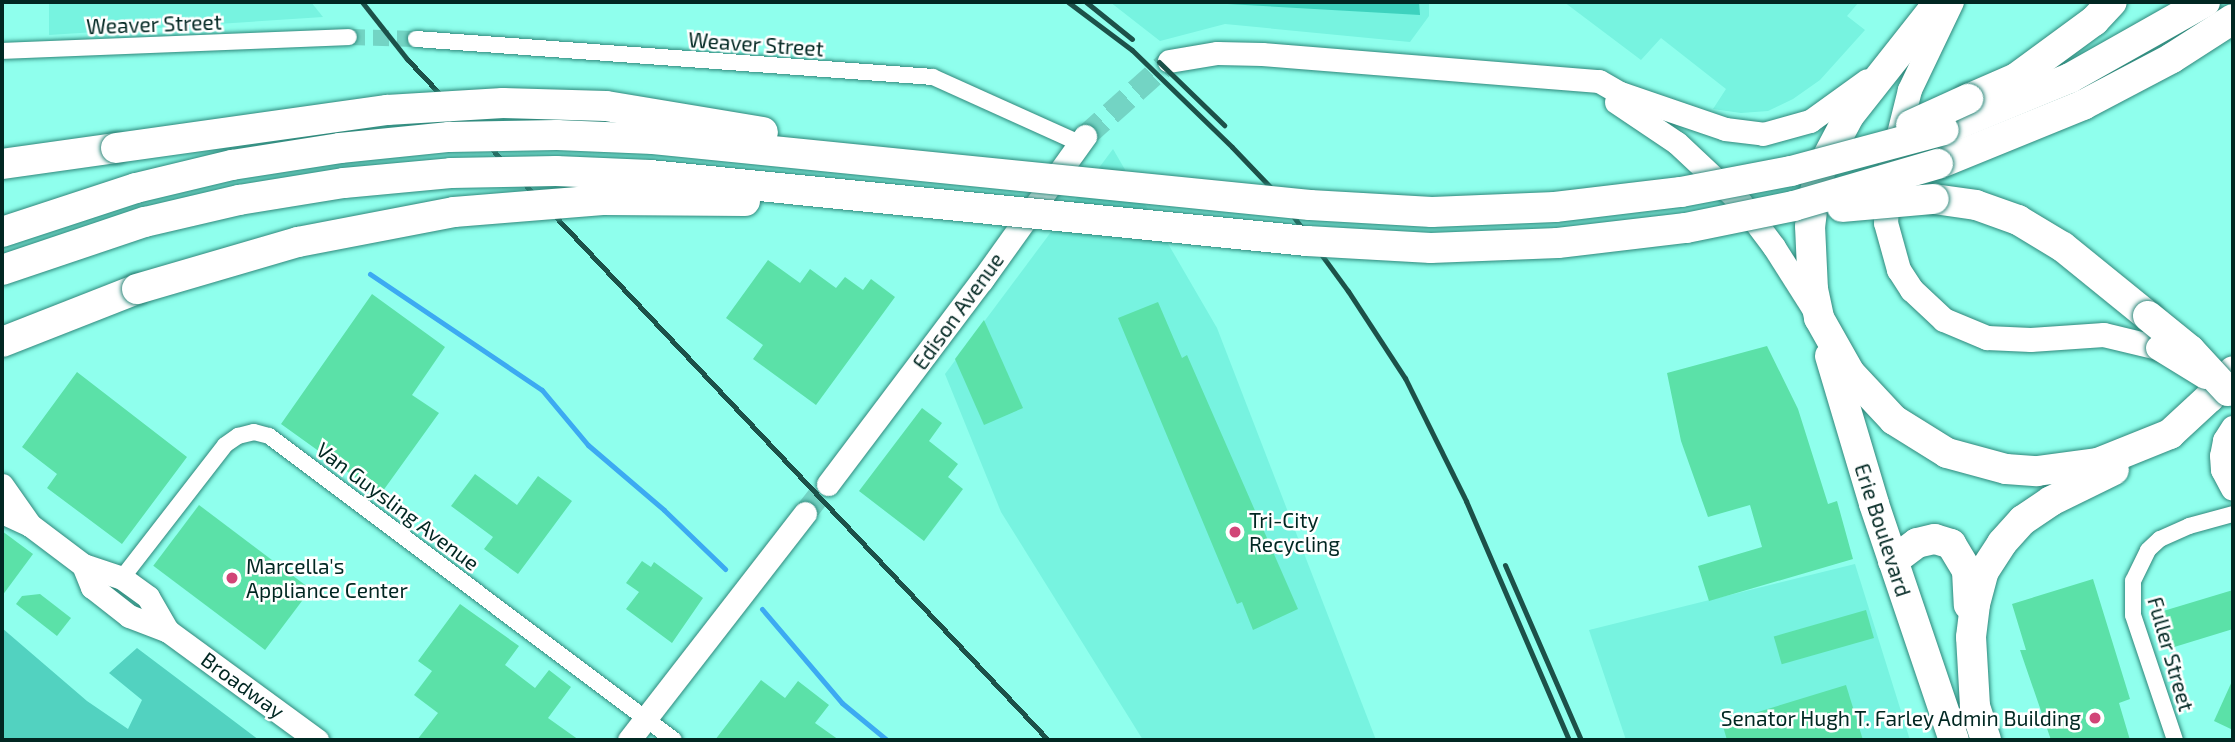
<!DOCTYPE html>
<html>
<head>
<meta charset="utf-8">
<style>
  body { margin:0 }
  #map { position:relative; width:2235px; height:742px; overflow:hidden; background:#8fffed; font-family:"Exo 2",sans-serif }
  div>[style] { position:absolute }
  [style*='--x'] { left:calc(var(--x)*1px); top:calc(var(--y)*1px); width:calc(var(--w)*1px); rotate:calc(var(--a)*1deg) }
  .built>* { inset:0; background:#77f3e0 }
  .green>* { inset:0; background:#3ed2be }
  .forest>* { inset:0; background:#52d2c0 }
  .stream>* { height:5px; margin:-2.5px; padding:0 2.5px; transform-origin:2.5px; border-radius:2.5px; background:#3caaf2 }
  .building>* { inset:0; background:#5be1a8; transform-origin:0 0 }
  .street-tunnel>* { height:16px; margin-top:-8px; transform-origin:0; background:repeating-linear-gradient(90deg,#73d4c4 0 16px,transparent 0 24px) }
  .secondary-tunnel>* { height:23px; margin-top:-11.5px; transform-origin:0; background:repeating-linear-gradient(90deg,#73d4c4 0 23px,transparent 0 34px) }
  .roads { filter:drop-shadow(0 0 2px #2f887b) drop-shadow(0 0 2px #2f887b) }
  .street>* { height:16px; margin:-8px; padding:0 8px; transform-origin:8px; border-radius:8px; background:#fff }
  .secondary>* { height:23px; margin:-11.5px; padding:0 11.5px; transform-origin:11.5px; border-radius:11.5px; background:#fff }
  .primary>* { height:24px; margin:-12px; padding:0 12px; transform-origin:12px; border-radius:12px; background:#fff }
  .highway>* { height:30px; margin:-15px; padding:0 15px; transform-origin:15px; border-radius:15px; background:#fff }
  .rail>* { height:5px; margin:-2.5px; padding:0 2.5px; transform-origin:2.5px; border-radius:2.5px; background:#1c5149 }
  .bridges { filter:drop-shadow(0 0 2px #2f887b) drop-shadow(0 0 2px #2f887b) }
  .primary-bridge>* { height:24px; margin:-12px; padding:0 12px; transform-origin:12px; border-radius:12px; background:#fff }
  .highway-bridge>* { height:30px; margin:-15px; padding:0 15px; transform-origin:15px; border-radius:15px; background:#fff }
  .dots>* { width:19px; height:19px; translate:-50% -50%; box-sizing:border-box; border:4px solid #fff; border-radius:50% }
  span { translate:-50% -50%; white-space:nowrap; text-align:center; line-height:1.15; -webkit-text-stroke:5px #fff; paint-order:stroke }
  .street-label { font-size:21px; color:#012722 }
  .poi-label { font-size:21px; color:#012722 }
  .left { translate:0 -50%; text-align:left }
  .right { translate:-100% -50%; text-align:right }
  .frame { position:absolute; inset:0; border:4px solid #012722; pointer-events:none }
</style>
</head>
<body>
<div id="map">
  <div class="built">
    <i style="clip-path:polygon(49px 2px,311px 2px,323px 17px,49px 35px)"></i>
    <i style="clip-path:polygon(1110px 2px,1429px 2px,1429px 16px,1410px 42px,1225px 24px,1160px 41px)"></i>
    <i style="clip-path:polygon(1564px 2px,1859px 2px,1847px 16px,1865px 30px,1820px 80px,1793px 99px,1768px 111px,1741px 113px,1713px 109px,1726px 89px,1661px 38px,1641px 60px)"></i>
    <i style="clip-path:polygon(1113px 149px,1217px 328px,1376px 740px,1143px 740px,1001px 512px,945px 374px)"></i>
    <i style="clip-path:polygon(1855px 564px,1910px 740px,1626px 740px,1589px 630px)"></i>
  </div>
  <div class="green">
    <i style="clip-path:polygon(1192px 2px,1419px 2px,1420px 15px)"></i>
  </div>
  <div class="forest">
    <i style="clip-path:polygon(2px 628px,87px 701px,128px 729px,142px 700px,109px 673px,137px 648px,259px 740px,2px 740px)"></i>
  </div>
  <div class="stream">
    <i style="--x:370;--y:274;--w:207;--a:34"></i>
    <i style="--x:542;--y:390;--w:72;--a:50.1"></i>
    <i style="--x:588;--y:445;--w:100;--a:40.5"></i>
    <i style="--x:664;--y:510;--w:85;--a:44"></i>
    <i style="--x:762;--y:609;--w:123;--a:49.6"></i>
    <i style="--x:842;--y:703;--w:58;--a:39.4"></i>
  </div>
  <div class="building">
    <i style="clip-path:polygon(768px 260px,800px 283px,810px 269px,836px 288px,845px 277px,863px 290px,871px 279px,895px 297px,816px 405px,753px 359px,763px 345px,726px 318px)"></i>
    <i style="clip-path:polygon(372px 294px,445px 347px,412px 395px,439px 413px,380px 495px,281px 424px)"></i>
    <i style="clip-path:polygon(1158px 302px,1182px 358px,1187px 355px,1298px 609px,1253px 630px,1242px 602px,1237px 604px,1118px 318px)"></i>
    <i style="clip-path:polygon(984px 320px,1023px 408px,984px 425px,955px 359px)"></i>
    <i style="clip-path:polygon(1767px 346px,1798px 409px,1828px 504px,1837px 501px,1853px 559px,1709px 601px,1698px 566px,1762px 547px,1750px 505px,1708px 517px,1681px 441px,1667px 373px)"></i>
    <i style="clip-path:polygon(77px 372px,187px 457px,122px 544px,47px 488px,57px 474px,22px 447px)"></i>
    <i style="clip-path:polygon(922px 408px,942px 423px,929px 441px,958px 464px,948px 477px,963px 489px,924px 541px,859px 491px)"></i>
    <i style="clip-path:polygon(475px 474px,517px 505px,538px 476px,572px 501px,518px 574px,484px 549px,493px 537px,451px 506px)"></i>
    <i style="left:199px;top:505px;width:140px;height:76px;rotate:37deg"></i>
    <i style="clip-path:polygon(2px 531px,33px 554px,2px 596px)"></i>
    <i style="clip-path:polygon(642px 561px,651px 567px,654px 562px,703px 598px,672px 643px,626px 609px,639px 592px,626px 583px)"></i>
    <i style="clip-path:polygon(2093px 579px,2130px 699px,2119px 703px,2130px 740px,2051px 740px,2020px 650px,2026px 650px,2012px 604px)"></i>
    <i style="clip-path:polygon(2233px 590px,2233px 629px,2171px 648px,2160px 612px)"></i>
    <i style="clip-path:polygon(40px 594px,71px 618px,57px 636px,16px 604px,22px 596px)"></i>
    <i style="clip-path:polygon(460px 604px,519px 646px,505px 665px,535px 688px,549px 670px,571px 687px,548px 718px,579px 740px,417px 740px,438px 713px,414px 695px,432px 671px,418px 661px)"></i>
    <i style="left:1866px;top:610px;width:29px;height:96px;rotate:74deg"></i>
    <i style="clip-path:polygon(2233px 679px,2233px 730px,2214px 721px)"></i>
    <i style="clip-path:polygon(761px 680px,785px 698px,798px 681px,829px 705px,815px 723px,839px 740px,715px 740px)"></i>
    <i style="clip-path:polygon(1846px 685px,1863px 740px,1727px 740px,1722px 723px)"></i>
  </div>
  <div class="street-tunnel">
    <i style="--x:349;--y:37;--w:67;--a:1.7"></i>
  </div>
  <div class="secondary-tunnel">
    <i style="--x:1085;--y:136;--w:113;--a:-41.8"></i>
    <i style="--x:805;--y:513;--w:37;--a:-52"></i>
  </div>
  <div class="roads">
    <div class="street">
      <i style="--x:416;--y:39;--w:518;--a:4.2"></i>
      <i style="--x:933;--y:77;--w:160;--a:24.3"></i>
      <i style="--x:2;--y:51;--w:347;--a:-2.3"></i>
      <i style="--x:122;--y:578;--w:168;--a:-52.2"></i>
      <i style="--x:225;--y:445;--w:16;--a:-35"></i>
      <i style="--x:238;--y:436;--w:16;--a:-14"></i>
      <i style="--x:254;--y:432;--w:16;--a:15"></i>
      <i style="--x:269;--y:436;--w:506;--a:36.89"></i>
      <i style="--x:2175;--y:740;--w:132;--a:-108.6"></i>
      <i style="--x:2133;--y:615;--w:34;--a:-90"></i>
      <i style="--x:2133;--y:581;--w:34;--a:-64"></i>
      <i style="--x:2148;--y:550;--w:16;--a:-43"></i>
      <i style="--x:2160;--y:539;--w:32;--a:-24"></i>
      <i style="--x:2189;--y:526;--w:46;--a:-15.3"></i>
    </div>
    <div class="secondary">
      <i style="--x:1169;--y:61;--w:49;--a:-9.5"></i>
      <i style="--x:1217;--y:53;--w:45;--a:1.3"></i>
      <i style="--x:1262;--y:54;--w:338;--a:4.6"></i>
      <i style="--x:1599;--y:81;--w:24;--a:30"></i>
      <i style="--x:1620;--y:93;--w:111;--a:18.9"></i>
      <i style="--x:1725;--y:129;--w:38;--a:7"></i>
      <i style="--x:1763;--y:134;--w:49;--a:-15.5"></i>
      <i style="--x:1810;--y:121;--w:70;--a:-35.7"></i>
      <i style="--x:1616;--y:102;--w:73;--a:33.9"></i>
      <i style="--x:1677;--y:143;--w:88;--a:43.2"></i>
      <i style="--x:1741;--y:203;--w:55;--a:53.1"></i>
      <i style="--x:1774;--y:247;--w:75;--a:57.6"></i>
      <i style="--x:828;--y:484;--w:256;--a:-53"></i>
      <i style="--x:982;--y:280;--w:177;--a:-54.4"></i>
      <i style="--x:2;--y:485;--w:49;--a:55"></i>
      <i style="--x:2;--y:512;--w:31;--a:25"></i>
      <i style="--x:30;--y:525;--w:66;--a:37"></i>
      <i style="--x:83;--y:565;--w:41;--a:18.4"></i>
      <i style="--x:122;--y:578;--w:32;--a:36"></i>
      <i style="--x:148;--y:597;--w:39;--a:60"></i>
      <i style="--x:83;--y:565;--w:24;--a:68"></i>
      <i style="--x:92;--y:587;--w:47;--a:38.1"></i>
      <i style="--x:129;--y:616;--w:42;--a:21"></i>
      <i style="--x:168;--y:631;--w:185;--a:36.2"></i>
      <i style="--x:629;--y:740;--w:287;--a:-52.2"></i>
    </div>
    <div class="primary">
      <i style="--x:1952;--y:2;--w:98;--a:115.5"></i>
      <i style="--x:1910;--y:90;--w:82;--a:104"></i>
      <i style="--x:1890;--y:170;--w:53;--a:94.3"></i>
      <i style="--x:1886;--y:223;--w:49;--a:74.5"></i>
      <i style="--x:1899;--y:270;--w:24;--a:57"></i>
      <i style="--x:1912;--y:290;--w:44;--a:43.2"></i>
      <i style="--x:1944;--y:320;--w:47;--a:22.7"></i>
      <i style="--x:1987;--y:338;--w:44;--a:2.6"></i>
      <i style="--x:2031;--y:340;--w:73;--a:-3.9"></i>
      <i style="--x:2104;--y:335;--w:56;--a:13.5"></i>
      <i style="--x:2233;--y:428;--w:15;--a:122"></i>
      <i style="--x:2225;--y:441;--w:15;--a:101"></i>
      <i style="--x:2222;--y:456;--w:14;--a:86"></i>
      <i style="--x:2223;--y:470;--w:21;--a:62"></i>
    </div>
    <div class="highway">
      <i style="--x:1939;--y:2;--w:145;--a:128.3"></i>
      <i style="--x:1849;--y:116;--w:60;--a:117.8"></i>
      <i style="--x:1821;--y:169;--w:27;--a:105"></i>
      <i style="--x:1814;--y:195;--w:31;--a:97"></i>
      <i style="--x:1810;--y:226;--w:63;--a:87.3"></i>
      <i style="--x:1813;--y:289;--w:30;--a:78"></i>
      <i style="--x:1819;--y:318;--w:63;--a:60.6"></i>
      <i style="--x:1850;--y:373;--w:64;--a:46.9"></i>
      <i style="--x:1894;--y:420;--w:62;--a:31.9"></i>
      <i style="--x:1947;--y:453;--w:61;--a:15.2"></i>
      <i style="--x:2006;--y:469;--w:31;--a:4"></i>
      <i style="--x:2037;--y:471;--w:62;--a:-7.5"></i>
      <i style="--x:2098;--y:463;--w:78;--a:-21.9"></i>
      <i style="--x:2170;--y:434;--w:53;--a:-42.7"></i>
      <i style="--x:2209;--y:398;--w:36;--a:-48"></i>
      <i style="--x:1968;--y:99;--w:52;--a:-23.6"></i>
      <i style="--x:2016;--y:78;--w:97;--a:-36.2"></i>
      <i style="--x:2094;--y:21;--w:26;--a:-47"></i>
      <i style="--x:1944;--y:130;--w:136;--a:-22.4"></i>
      <i style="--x:2070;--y:78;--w:155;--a:-29.4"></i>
      <i style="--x:2;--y:164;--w:115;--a:-8"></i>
      <i style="--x:1938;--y:164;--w:157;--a:-22.1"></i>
      <i style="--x:2083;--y:105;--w:101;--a:-27.8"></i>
      <i style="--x:2172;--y:58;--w:72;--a:-32.6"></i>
      <i style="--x:1934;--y:199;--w:42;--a:8.1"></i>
      <i style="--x:1976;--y:205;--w:45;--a:19.7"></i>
      <i style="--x:2018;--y:220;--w:52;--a:31"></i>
      <i style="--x:2063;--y:247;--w:109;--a:39.1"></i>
      <i style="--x:2;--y:342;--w:145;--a:-21.4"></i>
      <i style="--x:1830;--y:356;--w:154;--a:73.4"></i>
      <i style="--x:1874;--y:504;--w:249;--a:71.3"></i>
      <i style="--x:1893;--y:561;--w:30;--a:-37"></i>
      <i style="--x:1917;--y:543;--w:18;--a:-13"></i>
      <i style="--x:1935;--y:539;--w:17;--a:17"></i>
      <i style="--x:1951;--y:544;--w:31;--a:59"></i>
      <i style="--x:1967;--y:571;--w:34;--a:87"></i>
      <i style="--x:1986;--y:740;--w:36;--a:-108"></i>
      <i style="--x:1975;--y:706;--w:69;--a:-93.3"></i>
      <i style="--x:1971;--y:637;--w:33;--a:-83"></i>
      <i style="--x:1975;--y:604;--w:34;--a:-75"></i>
      <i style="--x:1984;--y:571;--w:33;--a:-57"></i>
      <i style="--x:2002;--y:543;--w:31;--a:-48"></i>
      <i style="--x:2023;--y:520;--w:34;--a:-34"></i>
      <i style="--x:2051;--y:501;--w:70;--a:-26.2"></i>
    </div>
  </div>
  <div class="rail">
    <i style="--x:362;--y:2;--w:73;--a:51.7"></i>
    <i style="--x:407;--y:59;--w:935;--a:46.73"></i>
    <i style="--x:1068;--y:2;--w:80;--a:36.9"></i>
    <i style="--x:1132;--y:50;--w:139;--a:44.1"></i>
    <i style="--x:1232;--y:147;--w:65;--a:46.2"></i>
    <i style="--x:1277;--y:194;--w:120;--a:53.8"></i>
    <i style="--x:1348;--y:291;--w:104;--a:56.8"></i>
    <i style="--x:1405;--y:378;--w:137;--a:63.6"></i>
    <i style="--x:1466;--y:501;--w:260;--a:66.7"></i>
    <i style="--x:1086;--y:2;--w:59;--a:38.8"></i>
    <i style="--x:1159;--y:62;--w:91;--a:44.1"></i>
    <i style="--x:1505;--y:565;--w:191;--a:66.5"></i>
  </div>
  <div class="bridges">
    <div class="primary-bridge">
      <i style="--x:2158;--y:348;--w:55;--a:31.7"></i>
    </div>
    <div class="highway-bridge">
      <i style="--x:1911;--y:125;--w:63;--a:-24.5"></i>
      <i style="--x:116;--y:148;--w:274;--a:-8"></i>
      <i style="--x:387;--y:110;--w:116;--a:-3.5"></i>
      <i style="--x:503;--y:103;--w:103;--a:1.7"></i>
      <i style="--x:606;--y:106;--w:159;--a:9.4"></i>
      <i style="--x:1842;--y:207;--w:92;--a:-5"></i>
      <i style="--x:2;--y:232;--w:141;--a:-18.2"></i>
      <i style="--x:136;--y:188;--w:99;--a:-13.5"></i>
      <i style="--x:232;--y:165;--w:109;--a:-8.9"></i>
      <i style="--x:340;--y:148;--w:110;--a:-5.8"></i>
      <i style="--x:449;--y:137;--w:108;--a:-1.1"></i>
      <i style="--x:557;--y:135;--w:96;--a:2.4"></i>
      <i style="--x:653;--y:139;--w:660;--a:5.74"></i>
      <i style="--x:1310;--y:205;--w:122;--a:3.3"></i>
      <i style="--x:1432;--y:212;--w:123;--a:-2.3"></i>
      <i style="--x:1555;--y:207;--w:127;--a:-6.8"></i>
      <i style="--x:1681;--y:192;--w:112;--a:-10.8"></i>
      <i style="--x:1791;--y:171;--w:158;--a:-15"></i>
      <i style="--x:2;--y:270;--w:151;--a:-18.6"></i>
      <i style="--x:145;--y:222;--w:97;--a:-13.2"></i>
      <i style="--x:239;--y:200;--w:106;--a:-9.2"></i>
      <i style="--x:344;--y:183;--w:107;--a:-5.3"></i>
      <i style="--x:451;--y:173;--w:105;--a:-1.1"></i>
      <i style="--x:556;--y:171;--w:94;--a:2.4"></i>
      <i style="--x:650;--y:175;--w:660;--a:5.74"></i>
      <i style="--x:1307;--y:241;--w:124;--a:3.2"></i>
      <i style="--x:1431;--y:248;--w:127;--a:-2.3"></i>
      <i style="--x:1558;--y:243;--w:129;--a:-6.7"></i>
      <i style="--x:1686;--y:228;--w:110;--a:-11.5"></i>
      <i style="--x:1794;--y:206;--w:150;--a:-16.3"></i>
      <i style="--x:137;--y:289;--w:168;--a:-16.3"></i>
      <i style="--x:298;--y:242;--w:159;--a:-10.9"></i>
      <i style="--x:454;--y:212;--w:149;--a:-4.6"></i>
      <i style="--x:603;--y:200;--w:142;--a:0.4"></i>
      <i style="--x:2148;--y:316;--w:54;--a:39"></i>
      <i style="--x:2190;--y:350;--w:56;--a:47.2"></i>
    </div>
  </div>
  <div class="dots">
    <i style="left:1235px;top:532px;background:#d14577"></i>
    <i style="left:232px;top:578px;background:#d14577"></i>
    <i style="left:2095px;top:718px;background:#d14577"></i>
  </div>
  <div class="street-label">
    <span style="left:154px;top:24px;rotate:-2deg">Weaver Street</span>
    <span style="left:756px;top:44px;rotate:4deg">Weaver Street</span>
    <span style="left:958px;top:311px;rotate:-54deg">Edison Avenue</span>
    <span style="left:398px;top:506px;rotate:37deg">Van Guysling Avenue</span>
    <span style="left:1883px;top:530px;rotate:72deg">Erie Boulevard</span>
    <span style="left:2171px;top:654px;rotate:74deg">Fuller Street</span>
    <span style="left:243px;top:685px;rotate:36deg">Broadway</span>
  </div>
  <div class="poi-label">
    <span class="left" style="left:1249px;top:532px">Tri-City<br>Recycling</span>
    <span class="left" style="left:246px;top:578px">Marcella's<br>Appliance Center</span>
    <span class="right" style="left:2081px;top:718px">Senator Hugh T. Farley Admin Building</span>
  </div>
  <div class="frame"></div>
</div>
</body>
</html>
